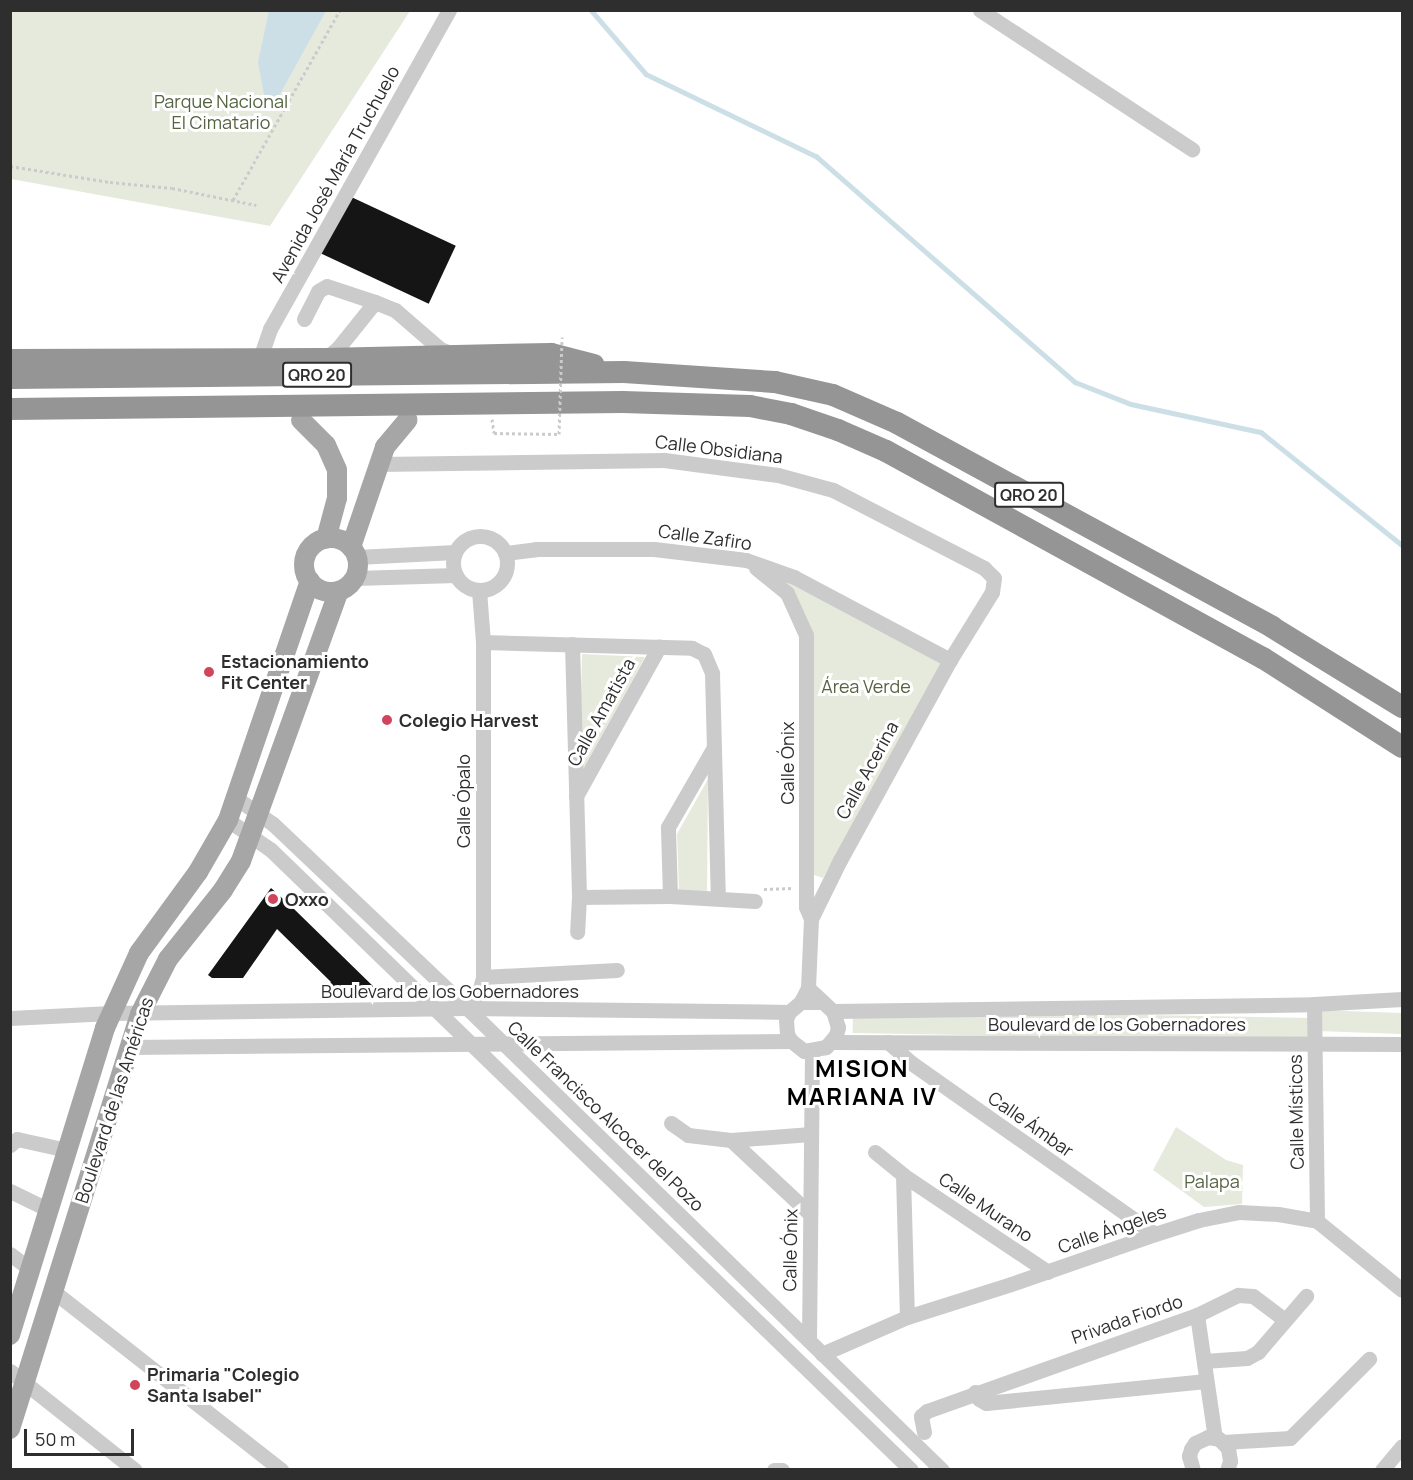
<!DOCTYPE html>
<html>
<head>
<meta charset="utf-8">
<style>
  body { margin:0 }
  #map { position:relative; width:1413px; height:1480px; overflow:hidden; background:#fff; font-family:Manrope,sans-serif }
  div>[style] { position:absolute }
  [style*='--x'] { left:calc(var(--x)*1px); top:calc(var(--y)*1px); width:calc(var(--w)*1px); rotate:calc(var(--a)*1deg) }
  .green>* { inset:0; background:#e5eadd; transform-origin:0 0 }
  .water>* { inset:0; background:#ccdfe7 }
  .stream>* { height:4.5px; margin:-2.25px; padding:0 2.25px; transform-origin:2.25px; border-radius:2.25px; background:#ccdfe7 }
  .building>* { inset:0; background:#151515; transform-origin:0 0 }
  .path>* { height:3px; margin-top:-1.5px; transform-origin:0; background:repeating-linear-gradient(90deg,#cbcbcb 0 3px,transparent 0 6px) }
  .minor>* { height:15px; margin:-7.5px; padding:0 7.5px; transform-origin:7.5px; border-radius:7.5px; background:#cbcbcb }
  .minor>.ring { margin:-7.5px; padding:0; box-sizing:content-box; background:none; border:15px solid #cbcbcb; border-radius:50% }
  .major>* { height:20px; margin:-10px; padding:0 10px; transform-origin:10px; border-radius:10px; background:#a6a6a6 }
  .major>.ring { margin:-10px; padding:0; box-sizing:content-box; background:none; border:20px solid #a6a6a6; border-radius:50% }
  .highway>* { height:22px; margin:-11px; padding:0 11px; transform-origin:11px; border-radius:11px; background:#959595 }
  .path-bridge>* { height:3px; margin-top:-1.5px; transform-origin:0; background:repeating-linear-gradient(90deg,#cbcbcb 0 3px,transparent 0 6px) }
  .dots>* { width:16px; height:16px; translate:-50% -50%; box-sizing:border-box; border:3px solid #fff; border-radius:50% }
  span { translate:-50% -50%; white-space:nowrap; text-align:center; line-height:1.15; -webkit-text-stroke:6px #fff; paint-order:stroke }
  .shield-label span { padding:2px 4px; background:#fff; border:2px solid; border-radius:4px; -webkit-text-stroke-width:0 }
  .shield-label { font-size:16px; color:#2e2e2e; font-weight:700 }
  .park-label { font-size:18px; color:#546441 }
  .street-label { font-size:18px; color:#2e2e2e }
  .poi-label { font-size:18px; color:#2e2e2e; font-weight:700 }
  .left { translate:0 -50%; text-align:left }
  .district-label { font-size:24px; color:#000; font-weight:700; letter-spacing:1.5px }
  .frame { position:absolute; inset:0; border:12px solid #2e2e2e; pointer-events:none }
  .scale { position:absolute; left:24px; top:1429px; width:110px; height:27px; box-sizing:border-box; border:3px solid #2e2e2e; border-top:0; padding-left:8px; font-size:18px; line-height:21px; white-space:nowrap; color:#2e2e2e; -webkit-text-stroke:4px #fff; paint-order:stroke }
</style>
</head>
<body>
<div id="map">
  <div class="green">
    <i style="clip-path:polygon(10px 11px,410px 11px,270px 226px,11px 179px)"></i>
    <i style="clip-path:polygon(777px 577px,947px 661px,823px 878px,814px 875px,810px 866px,807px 652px)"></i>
    <i style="clip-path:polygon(582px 654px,645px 657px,579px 777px)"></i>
    <i style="clip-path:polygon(708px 779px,707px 893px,679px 891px,677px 834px)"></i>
    <i style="left:853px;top:1010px;width:460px;height:23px;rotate:1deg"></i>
    <i style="left:1317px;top:1010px;width:85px;height:21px;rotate:2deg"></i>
    <i style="clip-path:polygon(1176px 1127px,1226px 1160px,1243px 1165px,1242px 1204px,1204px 1207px,1153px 1170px)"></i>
  </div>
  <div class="water">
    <i style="clip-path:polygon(269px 11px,326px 11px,275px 103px,265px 100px,258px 62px)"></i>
  </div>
  <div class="stream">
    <i style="--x:591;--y:10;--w:84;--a:49.3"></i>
    <i style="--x:646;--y:74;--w:189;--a:25.8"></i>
    <i style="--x:816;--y:156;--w:344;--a:41.1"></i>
    <i style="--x:1075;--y:382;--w:60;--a:21.4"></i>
    <i style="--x:1131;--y:404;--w:133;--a:12.2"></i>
    <i style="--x:1261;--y:432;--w:181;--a:38.7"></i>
  </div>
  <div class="building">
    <i style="left:347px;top:195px;width:120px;height:64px;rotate:25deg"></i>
    <i style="clip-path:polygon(271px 888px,294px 909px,378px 991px,322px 992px,331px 982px,277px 929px,243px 978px,212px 978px,208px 975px)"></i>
  </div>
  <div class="path">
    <i style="--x:10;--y:166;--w:101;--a:9.1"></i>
    <i style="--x:110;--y:182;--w:62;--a:5.5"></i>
    <i style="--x:172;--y:188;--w:86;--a:11.4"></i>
    <i style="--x:233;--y:200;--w:218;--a:-60.6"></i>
    <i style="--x:492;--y:419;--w:14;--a:82"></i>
    <i style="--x:494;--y:433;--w:65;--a:0.9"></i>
    <i style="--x:764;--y:889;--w:29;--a:-2"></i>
  </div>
  <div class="minor">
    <i style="--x:980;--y:10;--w:254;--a:33.3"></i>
    <i style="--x:304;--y:319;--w:31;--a:-63"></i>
    <i style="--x:318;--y:291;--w:10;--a:-29"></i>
    <i style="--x:327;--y:286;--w:51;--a:18.4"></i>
    <i style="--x:260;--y:358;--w:31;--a:-71"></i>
    <i style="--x:270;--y:329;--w:366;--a:-60.7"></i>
    <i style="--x:325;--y:359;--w:17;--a:-40"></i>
    <i style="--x:338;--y:348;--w:59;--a:-51.2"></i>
    <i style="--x:375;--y:302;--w:22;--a:22"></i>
    <i style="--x:395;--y:310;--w:60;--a:40.9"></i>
    <i style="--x:440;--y:349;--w:14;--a:21"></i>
    <i style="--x:378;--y:464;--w:286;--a:-0.8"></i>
    <i style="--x:664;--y:460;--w:115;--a:7.5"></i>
    <i style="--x:778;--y:475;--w:57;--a:15.3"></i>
    <i style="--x:833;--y:490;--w:170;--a:27.3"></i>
    <i style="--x:984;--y:568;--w:14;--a:45"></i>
    <i style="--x:994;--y:578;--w:14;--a:98"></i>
    <i style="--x:992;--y:592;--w:80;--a:121.7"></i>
    <i style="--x:950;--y:660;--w:228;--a:118.8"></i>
    <i style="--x:840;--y:860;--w:66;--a:116.2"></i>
    <i class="ring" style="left:453px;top:536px;width:39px;height:39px"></i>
    <i style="--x:505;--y:553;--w:31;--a:-7"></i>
    <i style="--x:536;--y:549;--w:118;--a:0"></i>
    <i style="--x:654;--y:549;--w:93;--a:6.8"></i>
    <i style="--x:746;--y:560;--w:51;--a:19.5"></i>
    <i style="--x:794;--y:577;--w:177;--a:28"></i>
    <i style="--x:357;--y:557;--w:98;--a:-2.9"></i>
    <i style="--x:756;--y:568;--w:40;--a:39"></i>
    <i style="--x:787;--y:593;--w:46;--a:65.7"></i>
    <i style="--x:806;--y:635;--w:272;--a:90"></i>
    <i style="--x:806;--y:907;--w:13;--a:67"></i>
    <i style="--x:811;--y:919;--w:69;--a:92.5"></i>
    <i style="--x:808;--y:988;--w:16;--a:117"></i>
    <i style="--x:355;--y:578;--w:101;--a:-1.7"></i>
    <i style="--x:483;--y:642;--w:209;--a:1.6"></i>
    <i style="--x:692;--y:648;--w:13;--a:27"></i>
    <i style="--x:704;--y:654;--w:21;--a:67"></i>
    <i style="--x:712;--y:673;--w:224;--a:88.5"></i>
    <i style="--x:572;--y:644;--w:253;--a:88.4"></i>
    <i style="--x:579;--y:897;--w:35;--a:93"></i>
    <i style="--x:576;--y:796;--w:171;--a:-60.9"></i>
    <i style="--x:236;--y:798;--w:45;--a:35.1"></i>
    <i style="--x:273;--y:824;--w:267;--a:43.5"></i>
    <i style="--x:467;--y:1008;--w:663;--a:44.21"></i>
    <i style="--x:228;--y:820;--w:52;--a:34.9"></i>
    <i style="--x:271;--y:850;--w:891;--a:44.09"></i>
    <i style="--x:670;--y:896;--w:69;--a:-91.7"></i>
    <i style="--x:668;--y:827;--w:90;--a:-60"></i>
    <i style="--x:579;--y:897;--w:91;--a:-0.6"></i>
    <i style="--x:670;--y:896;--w:85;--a:3.4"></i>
    <i style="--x:483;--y:977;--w:134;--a:-3"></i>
    <i style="--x:808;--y:988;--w:34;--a:43"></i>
    <i style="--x:833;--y:1011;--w:17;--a:73"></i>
    <i style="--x:838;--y:1027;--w:8;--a:104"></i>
    <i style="--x:836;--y:1035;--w:16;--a:130"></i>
    <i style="--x:826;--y:1047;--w:22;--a:170"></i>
    <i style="--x:804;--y:1051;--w:16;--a:-142"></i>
    <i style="--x:791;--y:1041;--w:8;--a:-120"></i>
    <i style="--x:787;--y:1034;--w:15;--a:-94"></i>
    <i style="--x:786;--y:1019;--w:8;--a:-67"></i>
    <i style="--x:789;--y:1012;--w:16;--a:-40"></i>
    <i style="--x:801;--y:1002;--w:21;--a:0"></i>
    <i style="--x:1314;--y:1004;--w:217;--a:89.2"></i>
    <i style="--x:467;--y:1008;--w:17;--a:-50"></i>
    <i style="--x:478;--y:995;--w:19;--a:-74"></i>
    <i style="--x:483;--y:977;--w:335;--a:-90"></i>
    <i style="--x:483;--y:642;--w:52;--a:-94.4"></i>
    <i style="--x:833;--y:1011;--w:481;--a:-0.8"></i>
    <i style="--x:1314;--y:1004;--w:88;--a:-3.3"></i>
    <i style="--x:10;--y:1018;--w:101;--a:-2.8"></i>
    <i style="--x:111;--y:1013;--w:356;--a:-0.8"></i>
    <i style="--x:467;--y:1008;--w:322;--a:0.7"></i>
    <i style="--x:831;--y:1042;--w:571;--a:0.2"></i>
    <i style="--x:888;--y:1042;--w:30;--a:42"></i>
    <i style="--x:910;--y:1062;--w:299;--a:35.1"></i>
    <i style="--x:128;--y:1047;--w:663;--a:-0.52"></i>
    <i style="--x:671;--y:1123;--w:21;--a:35"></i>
    <i style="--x:688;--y:1135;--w:43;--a:6.6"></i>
    <i style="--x:731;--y:1140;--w:80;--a:-4.3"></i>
    <i style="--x:731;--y:1140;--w:108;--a:43.1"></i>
    <i style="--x:10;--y:1145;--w:9;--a:-41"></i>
    <i style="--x:17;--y:1139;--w:51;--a:12.4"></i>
    <i style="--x:875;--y:1152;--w:36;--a:39"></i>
    <i style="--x:903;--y:1175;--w:174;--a:33.8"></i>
    <i style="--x:903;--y:1175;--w:142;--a:88.4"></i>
    <i style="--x:10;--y:1191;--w:43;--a:26"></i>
    <i style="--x:10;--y:1254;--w:26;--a:37"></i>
    <i style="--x:53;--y:1291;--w:290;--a:38.1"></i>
    <i style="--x:1197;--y:1315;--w:124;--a:81.7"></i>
    <i style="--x:809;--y:1340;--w:288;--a:-89.4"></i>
    <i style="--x:822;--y:1354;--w:93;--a:-23.5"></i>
    <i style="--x:907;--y:1317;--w:109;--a:-17.6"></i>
    <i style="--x:1011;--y:1284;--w:152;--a:-19.1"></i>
    <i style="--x:1155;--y:1234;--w:46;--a:-17.7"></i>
    <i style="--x:1199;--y:1220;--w:41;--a:-11.3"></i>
    <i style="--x:1239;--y:1212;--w:39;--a:3"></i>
    <i style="--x:1278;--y:1214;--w:40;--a:10"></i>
    <i style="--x:1317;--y:1221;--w:109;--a:39.1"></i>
    <i style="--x:1204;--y:1361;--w:43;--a:-4"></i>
    <i style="--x:1247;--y:1358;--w:13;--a:-29"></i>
    <i style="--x:1258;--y:1352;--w:74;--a:-49.4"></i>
    <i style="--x:10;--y:1371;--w:159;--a:38.4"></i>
    <i style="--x:975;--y:1392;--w:8;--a:60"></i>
    <i style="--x:979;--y:1399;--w:8;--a:30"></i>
    <i style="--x:986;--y:1403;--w:221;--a:-5.7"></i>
    <i style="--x:924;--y:1432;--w:16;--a:-101"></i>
    <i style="--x:921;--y:1416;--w:8;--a:-40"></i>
    <i style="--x:927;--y:1411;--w:287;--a:-19.6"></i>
    <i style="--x:1197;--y:1315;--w:46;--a:-26"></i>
    <i style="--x:1238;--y:1295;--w:15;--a:4"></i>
    <i style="--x:1253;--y:1296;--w:39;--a:37"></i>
    <i style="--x:1223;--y:1442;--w:67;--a:-3.4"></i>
    <i style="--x:1290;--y:1438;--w:112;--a:-45"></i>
    <i style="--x:774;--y:1470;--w:8;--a:0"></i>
    <i style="--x:1193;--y:1470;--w:15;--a:-106"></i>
    <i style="--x:1189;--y:1456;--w:7;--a:-74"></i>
    <i style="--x:1191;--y:1449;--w:7;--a:-56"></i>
    <i style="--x:1195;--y:1443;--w:14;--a:-25"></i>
    <i style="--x:1208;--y:1437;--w:11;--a:10"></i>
    <i style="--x:1219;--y:1439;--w:13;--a:45"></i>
    <i style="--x:1228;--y:1448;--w:13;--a:81"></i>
    <i style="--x:1230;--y:1461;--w:9;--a:108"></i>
    <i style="--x:1382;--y:1470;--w:31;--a:-50"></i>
  </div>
  <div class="major">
    <i style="--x:301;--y:420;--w:35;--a:45"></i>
    <i style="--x:326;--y:445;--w:27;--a:66"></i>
    <i style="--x:337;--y:470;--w:28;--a:90"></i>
    <i style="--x:337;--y:498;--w:42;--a:105"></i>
    <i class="ring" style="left:304px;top:538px;width:34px;height:34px"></i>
    <i style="--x:351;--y:547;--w:106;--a:-71.2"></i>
    <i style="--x:385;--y:447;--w:35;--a:-50"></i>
    <i style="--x:10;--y:1335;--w:321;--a:-72.8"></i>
    <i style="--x:105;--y:1028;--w:82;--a:-65.6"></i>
    <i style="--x:139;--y:953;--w:100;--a:-53.9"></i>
    <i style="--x:198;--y:872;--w:60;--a:-60"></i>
    <i style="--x:228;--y:820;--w:253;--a:-71.1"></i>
    <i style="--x:10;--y:1429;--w:435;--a:-72.6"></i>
    <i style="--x:140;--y:1014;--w:62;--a:-63"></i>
    <i style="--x:168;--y:959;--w:88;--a:-51.4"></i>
    <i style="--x:223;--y:890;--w:34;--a:-58"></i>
    <i style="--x:241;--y:861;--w:287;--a:-70.1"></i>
  </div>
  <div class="highway">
    <i style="--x:10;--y:360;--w:315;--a:-0.2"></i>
    <i style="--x:325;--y:359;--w:226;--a:-1.3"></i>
    <i style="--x:551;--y:354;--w:44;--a:14.3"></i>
    <i style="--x:10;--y:378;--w:614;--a:-0.56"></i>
    <i style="--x:624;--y:372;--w:151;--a:3.8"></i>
    <i style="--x:775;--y:382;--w:59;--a:12.6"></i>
    <i style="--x:833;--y:395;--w:70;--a:23.6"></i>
    <i style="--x:897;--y:423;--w:427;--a:28.5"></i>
    <i style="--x:1272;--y:627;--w:153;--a:31.6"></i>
    <i style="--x:10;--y:409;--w:613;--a:-0.65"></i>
    <i style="--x:623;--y:402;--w:127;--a:1.8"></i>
    <i style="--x:750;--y:406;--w:42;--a:11"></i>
    <i style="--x:791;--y:414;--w:50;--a:18.8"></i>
    <i style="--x:838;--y:430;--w:52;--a:23.6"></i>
    <i style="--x:886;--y:451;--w:430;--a:28.8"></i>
    <i style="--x:1263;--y:658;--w:165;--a:32.6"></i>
  </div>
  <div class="path-bridge">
    <i style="--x:559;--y:434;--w:97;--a:-88.2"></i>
  </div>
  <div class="dots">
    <i style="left:209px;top:672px;background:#d0455b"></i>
    <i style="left:387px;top:720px;background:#d0455b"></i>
    <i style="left:273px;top:899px;background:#d0455b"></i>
    <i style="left:135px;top:1385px;background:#d0455b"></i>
  </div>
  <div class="shield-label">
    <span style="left:317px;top:375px">QRO 20</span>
    <span style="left:1029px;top:495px">QRO 20</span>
  </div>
  <div class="park-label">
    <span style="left:221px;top:112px">Parque Nacional<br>El Cimatario</span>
    <span style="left:866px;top:686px">Área Verde</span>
    <span style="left:1212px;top:1181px">Palapa</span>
  </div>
  <div class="street-label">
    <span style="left:335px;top:174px;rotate:-61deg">Avenida José María Truchuelo</span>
    <span style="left:719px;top:449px;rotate:7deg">Calle Obsidiana</span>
    <span style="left:705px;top:537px;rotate:8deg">Calle Zafiro</span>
    <span style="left:601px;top:712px;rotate:-61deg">Calle Amatista</span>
    <span style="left:787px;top:763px;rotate:-90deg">Calle Ónix</span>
    <span style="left:867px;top:770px;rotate:-61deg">Calle Acerina</span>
    <span style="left:463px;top:801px;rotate:-90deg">Calle Ópalo</span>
    <span style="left:450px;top:991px">Boulevard de los Gobernadores</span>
    <span style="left:1117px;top:1024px">Boulevard de los Gobernadores</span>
    <span style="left:114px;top:1100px;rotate:-72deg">Boulevard de las Américas</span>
    <span style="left:1296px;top:1112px;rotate:-91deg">Calle Místicos</span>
    <span style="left:606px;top:1116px;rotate:44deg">Calle Francisco Alcocer del Pozo</span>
    <span style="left:1031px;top:1124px;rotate:35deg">Calle Ámbar</span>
    <span style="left:986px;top:1207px;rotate:34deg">Calle Murano</span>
    <span style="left:1112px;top:1229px;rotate:-19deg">Calle Ángeles</span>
    <span style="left:790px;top:1250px;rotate:-89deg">Calle Ónix</span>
    <span style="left:1127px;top:1319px;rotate:-19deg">Privada Fiordo</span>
  </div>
  <div class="poi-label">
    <span class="left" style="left:221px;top:672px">Estacionamiento<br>Fit Center</span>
    <span class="left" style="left:399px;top:720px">Colegio Harvest</span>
    <span class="left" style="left:285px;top:899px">Oxxo</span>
    <span class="left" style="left:147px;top:1385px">Primaria "Colegio<br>Santa Isabel"</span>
  </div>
  <div class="district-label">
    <span style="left:862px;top:1082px">MISION<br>MARIANA IV</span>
  </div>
  <div class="frame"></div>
  <div class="scale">50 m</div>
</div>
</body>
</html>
